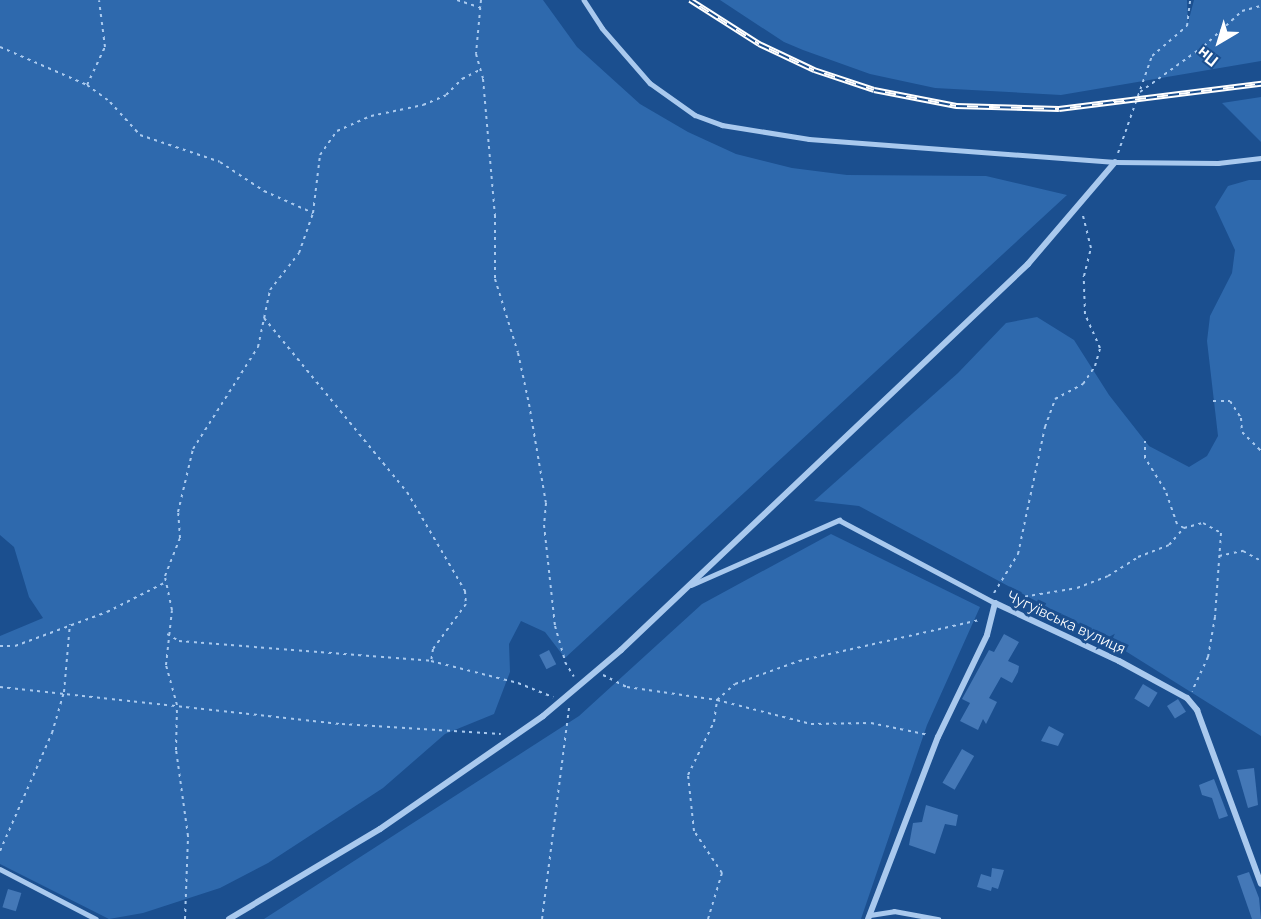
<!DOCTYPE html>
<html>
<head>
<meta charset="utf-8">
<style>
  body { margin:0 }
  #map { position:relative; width:1261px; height:919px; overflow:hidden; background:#1b4f8f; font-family:Raleway,sans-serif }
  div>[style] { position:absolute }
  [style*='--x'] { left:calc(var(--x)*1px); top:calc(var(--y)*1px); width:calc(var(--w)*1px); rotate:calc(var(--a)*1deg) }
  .green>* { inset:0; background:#2e69ad }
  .building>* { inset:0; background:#4478b7; transform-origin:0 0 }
  .path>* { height:2px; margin-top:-1px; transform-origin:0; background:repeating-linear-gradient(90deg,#a9c9ee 0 3px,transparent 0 7.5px) }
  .lane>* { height:4.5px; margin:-2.25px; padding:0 2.25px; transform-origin:2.25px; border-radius:2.25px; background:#a9c9ee }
  .street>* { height:6px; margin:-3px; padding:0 3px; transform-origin:3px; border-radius:3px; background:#a9c9ee }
  .rail>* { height:6px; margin-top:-3px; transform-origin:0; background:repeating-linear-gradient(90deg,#1b4f8f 0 11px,#fff 0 22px); box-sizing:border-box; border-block:2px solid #fff }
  span { translate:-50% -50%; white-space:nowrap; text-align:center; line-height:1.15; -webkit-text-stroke:6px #1b4f8f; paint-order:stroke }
  .street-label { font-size:15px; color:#fff }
  .north { position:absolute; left:1189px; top:12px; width:60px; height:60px; -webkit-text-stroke:4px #1b4f8f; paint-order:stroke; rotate:218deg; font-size:16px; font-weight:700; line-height:24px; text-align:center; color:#fff }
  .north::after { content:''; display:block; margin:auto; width:21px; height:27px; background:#fff; clip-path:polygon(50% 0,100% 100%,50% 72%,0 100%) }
</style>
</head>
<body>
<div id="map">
  <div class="green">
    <i style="clip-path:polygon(0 0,543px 0,577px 47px,640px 104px,688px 132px,736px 154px,792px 168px,847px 175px,986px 176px,1067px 195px,565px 658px,545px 632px,521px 621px,509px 644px,510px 672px,494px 714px,445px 734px,383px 788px,268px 863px,220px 888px,143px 913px,109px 919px,0 864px,0 636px,43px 618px,29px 597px,14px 547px,0 535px)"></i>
    <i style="clip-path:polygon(720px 0,1187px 0,1188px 23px,1194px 0,1261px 0,1261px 61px,1061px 95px,935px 88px,870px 74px,803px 50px,784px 42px)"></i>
    <i style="clip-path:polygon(1261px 97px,1261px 142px,1222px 103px)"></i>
    <i style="clip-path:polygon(1249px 180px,1261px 180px,1261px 736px,1103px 637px,859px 506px,814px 501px,958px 373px,1006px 323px,1037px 317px,1074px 340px,1109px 395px,1149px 446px,1189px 467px,1207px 456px,1218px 436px,1207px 341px,1210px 316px,1232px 273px,1235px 250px,1215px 207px,1228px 186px)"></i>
    <i style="clip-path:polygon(831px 534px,980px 607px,927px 725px,861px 919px,264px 919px,579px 716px,702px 604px)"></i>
  </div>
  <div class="building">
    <i style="clip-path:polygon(1004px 634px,1019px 642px,1008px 661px,1019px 666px,1018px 672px,1012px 683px,1001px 677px,989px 698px,997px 702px,986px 724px,983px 719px,978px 730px,960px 721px,970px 703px,962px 699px,989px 650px,994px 652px)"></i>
    <i style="left:549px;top:650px;width:16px;height:11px;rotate:63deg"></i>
    <i style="left:1143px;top:684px;width:17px;height:17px;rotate:31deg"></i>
    <i style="left:1178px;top:699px;width:15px;height:13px;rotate:58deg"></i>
    <i style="clip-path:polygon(1049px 726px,1064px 734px,1058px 746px,1041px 741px)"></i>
    <i style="left:962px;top:749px;width:14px;height:39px;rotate:30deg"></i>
    <i style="clip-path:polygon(1254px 768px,1258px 805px,1248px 808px,1237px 770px)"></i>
    <i style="clip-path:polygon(1214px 779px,1228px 816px,1219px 819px,1212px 798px,1202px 795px,1199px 785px)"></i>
    <i style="clip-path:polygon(926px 805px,958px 815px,956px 826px,945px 824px,935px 854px,909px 845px,913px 823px,922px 822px)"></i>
    <i style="clip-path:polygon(992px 868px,1004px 870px,998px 889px,992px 887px,991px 891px,977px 887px,981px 874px,991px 877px)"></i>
    <i style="clip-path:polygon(1249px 872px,1259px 898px,1261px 919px,1252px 919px,1237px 876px)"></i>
    <i style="left:8px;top:889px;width:14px;height:19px;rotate:17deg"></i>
  </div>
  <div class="path">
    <i style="--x:457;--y:0;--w:26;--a:18"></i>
    <i style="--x:481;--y:0;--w:54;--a:95.3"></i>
    <i style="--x:476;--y:54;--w:26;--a:74"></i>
    <i style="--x:483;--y:79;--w:137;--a:85"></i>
    <i style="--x:495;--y:215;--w:64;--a:90"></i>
    <i style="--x:495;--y:279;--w:77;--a:72.7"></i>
    <i style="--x:518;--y:353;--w:52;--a:77.8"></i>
    <i style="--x:529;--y:404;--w:100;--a:80.3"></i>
    <i style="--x:546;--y:503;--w:22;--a:95"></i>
    <i style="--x:544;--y:525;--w:102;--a:83.8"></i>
    <i style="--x:555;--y:626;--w:37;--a:74"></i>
    <i style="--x:565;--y:662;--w:17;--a:59"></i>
    <i style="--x:0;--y:47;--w:95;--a:23.6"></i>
    <i style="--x:87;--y:85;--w:29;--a:36"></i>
    <i style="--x:110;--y:102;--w:45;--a:47.7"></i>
    <i style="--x:140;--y:135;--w:84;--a:18.6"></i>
    <i style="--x:220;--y:162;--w:53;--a:33.4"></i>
    <i style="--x:264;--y:191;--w:54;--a:24.2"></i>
    <i style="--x:87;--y:85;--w:42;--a:-64.7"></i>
    <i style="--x:105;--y:47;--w:47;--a:-97.3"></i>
    <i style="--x:1140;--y:92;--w:79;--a:-35.7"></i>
    <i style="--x:1204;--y:46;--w:52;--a:-42.6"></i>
    <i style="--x:1242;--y:11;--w:20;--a:-15"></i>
    <i style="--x:1118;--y:153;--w:103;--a:-70.7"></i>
    <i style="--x:1152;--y:56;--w:46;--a:-40.6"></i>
    <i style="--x:1187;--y:26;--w:26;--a:-83"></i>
    <i style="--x:264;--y:318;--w:225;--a:50.6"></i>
    <i style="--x:407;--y:492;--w:115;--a:59.6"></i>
    <i style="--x:465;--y:591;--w:13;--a:86"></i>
    <i style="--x:466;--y:604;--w:56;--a:126.3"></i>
    <i style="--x:433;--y:649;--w:12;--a:99"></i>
    <i style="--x:431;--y:661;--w:90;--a:14.2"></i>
    <i style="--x:518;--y:683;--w:38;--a:22"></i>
    <i style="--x:1213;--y:401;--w:17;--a:0"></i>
    <i style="--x:1230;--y:401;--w:20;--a:57"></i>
    <i style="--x:1241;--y:418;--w:14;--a:86"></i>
    <i style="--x:1242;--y:432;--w:27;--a:45"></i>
    <i style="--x:1184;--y:528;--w:20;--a:-15"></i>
    <i style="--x:1203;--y:523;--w:21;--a:29"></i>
    <i style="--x:1221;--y:533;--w:84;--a:94.1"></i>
    <i style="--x:1215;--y:617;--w:41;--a:99.9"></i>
    <i style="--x:1208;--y:657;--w:38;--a:115"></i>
    <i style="--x:1219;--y:556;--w:25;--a:-12"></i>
    <i style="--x:1243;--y:551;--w:21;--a:29"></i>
    <i style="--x:994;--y:593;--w:46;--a:-58.4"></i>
    <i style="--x:1018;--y:554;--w:130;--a:-78"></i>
    <i style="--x:1045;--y:427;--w:30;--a:-70"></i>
    <i style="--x:1055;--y:399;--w:32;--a:-28"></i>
    <i style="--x:1083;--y:384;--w:22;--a:-56"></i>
    <i style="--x:1095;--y:366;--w:19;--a:-74"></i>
    <i style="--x:1100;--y:348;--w:37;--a:-114"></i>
    <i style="--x:1085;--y:314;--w:38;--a:-92"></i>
    <i style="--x:1084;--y:276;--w:29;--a:-76"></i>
    <i style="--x:1091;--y:248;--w:34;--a:-104"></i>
    <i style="--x:1010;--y:599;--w:68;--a:-9.3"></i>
    <i style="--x:1077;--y:588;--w:33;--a:-21"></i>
    <i style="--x:1108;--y:576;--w:36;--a:-32"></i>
    <i style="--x:1138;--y:557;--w:33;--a:-21"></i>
    <i style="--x:1169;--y:545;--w:23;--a:-49"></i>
    <i style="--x:1184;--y:528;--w:8;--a:-150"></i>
    <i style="--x:1177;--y:524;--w:36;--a:-109"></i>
    <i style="--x:1165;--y:490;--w:38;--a:-122"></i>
    <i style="--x:1145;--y:458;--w:17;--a:-90"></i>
    <i style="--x:167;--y:634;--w:14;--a:30"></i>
    <i style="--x:179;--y:641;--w:253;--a:4.5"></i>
    <i style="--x:0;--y:646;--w:15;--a:0"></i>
    <i style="--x:15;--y:646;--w:98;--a:-20.3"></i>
    <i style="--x:107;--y:612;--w:66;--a:-27"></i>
    <i style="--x:603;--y:675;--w:27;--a:27"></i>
    <i style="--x:627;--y:687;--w:91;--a:8.2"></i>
    <i style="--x:717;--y:700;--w:24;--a:-42"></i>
    <i style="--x:735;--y:684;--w:68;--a:-19.8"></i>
    <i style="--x:799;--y:661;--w:186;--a:-12.8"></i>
    <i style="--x:0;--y:687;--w:344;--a:6.2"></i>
    <i style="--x:342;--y:724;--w:159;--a:3.6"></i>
    <i style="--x:0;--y:851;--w:129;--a:-66.2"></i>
    <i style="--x:52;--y:733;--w:43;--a:-73.7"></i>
    <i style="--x:64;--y:692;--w:68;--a:-85"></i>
    <i style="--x:185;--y:919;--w:83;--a:-87.9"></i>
    <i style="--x:188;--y:836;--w:87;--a:-97.9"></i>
    <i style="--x:176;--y:750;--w:45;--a:-88.7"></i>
    <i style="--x:177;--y:705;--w:41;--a:-105.4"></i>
    <i style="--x:166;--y:665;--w:55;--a:-83.8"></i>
    <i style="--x:172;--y:610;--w:35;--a:-102"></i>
    <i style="--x:165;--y:576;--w:41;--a:-68.5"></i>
    <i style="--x:180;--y:538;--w:26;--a:-94"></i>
    <i style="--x:178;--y:512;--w:65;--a:-76.6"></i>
    <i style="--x:193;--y:449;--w:121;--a:-57.5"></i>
    <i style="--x:258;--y:347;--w:58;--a:-78.1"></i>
    <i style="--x:270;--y:290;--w:47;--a:-51.9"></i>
    <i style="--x:299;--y:253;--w:42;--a:-70.7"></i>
    <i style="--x:313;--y:213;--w:58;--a:-83.1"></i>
    <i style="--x:320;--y:155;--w:29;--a:-55"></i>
    <i style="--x:337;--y:131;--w:37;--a:-24"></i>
    <i style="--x:371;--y:116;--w:53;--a:-11.9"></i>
    <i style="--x:423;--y:105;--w:25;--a:-23"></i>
    <i style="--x:446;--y:95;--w:23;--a:-45"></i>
    <i style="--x:462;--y:79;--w:20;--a:-27"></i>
    <i style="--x:542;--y:919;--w:213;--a:-82.7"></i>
    <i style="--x:708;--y:919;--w:48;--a:-73.1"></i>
    <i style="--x:722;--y:873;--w:50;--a:-123.7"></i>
    <i style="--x:694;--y:831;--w:56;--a:-96.1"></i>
    <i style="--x:688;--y:775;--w:59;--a:-63.9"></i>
    <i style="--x:714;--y:722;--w:22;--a:-82"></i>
    <i style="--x:717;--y:700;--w:97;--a:14.3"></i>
    <i style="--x:811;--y:724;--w:60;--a:-1"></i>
    <i style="--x:871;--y:723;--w:59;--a:11.7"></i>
  </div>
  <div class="lane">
    <i style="--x:584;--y:0;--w:33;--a:57"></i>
    <i style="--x:602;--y:28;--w:73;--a:48.9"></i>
    <i style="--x:650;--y:83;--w:55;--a:35.4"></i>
    <i style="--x:695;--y:115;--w:29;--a:20"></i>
    <i style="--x:722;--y:125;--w:88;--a:9.1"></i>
    <i style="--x:809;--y:139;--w:307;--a:4.3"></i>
    <i style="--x:1115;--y:162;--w:103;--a:0.6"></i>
    <i style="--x:1218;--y:163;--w:43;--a:-6.6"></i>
    <i style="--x:691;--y:585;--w:162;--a:-23.7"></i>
    <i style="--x:839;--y:520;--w:177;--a:28"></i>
    <i style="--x:0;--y:869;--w:108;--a:27.5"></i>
    <i style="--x:870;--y:915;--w:24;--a:-9"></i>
    <i style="--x:894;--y:911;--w:45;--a:10.3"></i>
  </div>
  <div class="street">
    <i style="--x:229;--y:919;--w:176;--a:-30.8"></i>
    <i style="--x:380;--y:829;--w:198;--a:-34.7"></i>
    <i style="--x:543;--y:716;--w:102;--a:-40.2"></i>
    <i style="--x:621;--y:650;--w:561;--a:-43.48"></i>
    <i style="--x:1028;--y:264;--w:134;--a:-49.5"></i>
    <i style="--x:868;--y:919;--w:195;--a:-69"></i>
    <i style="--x:938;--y:737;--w:113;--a:-64.3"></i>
    <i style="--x:987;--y:635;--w:33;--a:-76"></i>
    <i style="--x:995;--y:603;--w:137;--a:25.1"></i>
    <i style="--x:1119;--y:661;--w:77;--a:28.6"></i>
    <i style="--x:1187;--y:698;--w:16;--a:50"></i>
    <i style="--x:1197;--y:710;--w:185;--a:69.8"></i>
  </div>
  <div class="rail">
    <i style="--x:690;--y:0;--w:82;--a:32.5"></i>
    <i style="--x:759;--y:44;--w:61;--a:25.3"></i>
    <i style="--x:814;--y:70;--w:63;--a:18.4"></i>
    <i style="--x:874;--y:90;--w:84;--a:11"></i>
    <i style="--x:956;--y:106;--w:103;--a:1.7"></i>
    <i style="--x:1059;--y:109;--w:204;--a:-7.1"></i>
  </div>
  <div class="street-label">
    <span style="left:1066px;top:623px;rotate:25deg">Чугуївська вулиця</span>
  </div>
  <div class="north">Пн</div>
</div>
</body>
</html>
